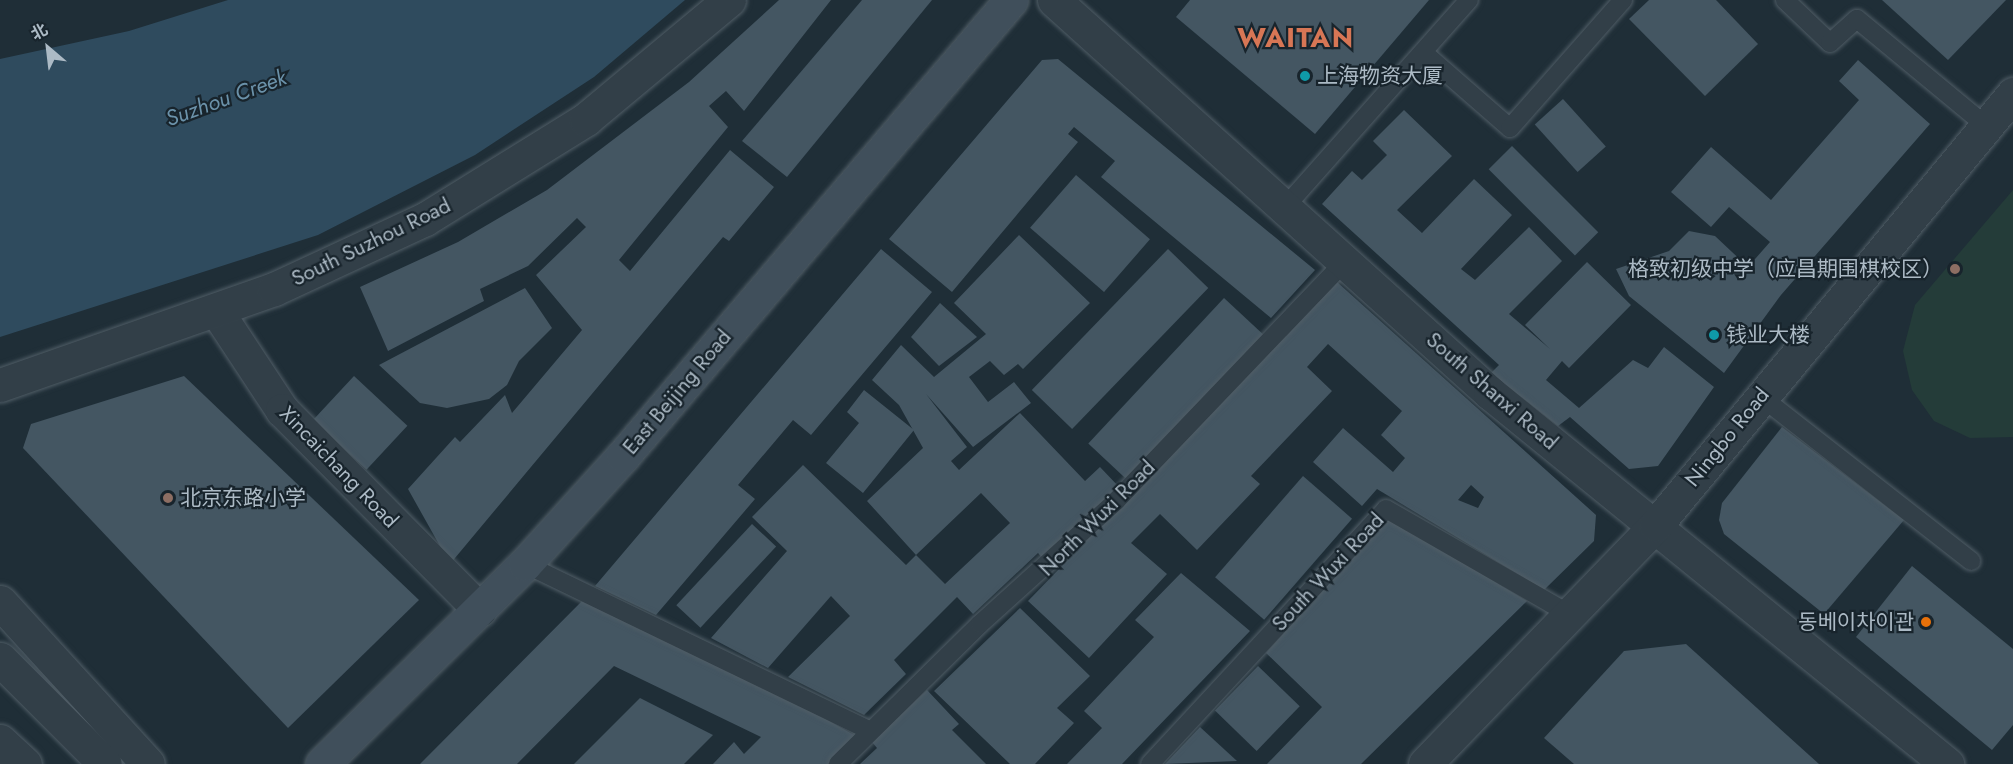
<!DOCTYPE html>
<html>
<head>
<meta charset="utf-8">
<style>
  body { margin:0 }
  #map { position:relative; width:2013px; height:764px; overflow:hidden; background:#1f2e37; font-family:Jost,"Noto Sans SC","Noto Sans KR",sans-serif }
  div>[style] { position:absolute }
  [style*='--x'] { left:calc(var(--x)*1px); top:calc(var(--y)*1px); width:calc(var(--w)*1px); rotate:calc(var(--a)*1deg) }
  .green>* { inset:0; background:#243c39 }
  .water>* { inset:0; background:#2f4b5e }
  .building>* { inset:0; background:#445662; transform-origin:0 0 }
  .roads { filter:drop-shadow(0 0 2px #505d66) drop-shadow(0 0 2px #505d66) }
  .service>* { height:18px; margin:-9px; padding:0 9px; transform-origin:9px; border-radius:9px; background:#323f48 }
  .minor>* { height:33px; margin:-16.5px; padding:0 16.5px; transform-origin:16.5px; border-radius:16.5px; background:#323f48 }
  .tertiary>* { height:33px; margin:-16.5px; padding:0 16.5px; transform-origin:16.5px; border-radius:16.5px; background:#323f48 }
  .secondary>* { height:33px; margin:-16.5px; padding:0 16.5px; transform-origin:16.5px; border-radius:16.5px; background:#404f5b }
  .dots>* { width:16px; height:16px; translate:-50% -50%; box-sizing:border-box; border:3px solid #18242c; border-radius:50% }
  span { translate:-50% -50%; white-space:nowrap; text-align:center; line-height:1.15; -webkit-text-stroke:4.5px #18242c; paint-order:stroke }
  .poi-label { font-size:21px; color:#acbac5 }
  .left { translate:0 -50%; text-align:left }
  .right { translate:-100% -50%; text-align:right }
  .street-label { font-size:21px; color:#acbac5 }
  .water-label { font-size:22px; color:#6b92aa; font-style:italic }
  .district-label { font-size:27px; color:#d77655; font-weight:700; letter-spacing:1.5px }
  .north { position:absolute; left:18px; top:18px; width:60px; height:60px; -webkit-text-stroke:4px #18242c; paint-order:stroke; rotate:332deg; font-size:16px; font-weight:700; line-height:24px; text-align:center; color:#acbac5 }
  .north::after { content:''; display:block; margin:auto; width:21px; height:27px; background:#acbac5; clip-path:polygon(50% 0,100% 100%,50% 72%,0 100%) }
</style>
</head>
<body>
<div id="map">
  <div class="green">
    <i style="clip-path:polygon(2013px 190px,2013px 437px,1970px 438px,1934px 421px,1912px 390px,1903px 351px,1915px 305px)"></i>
  </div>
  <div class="water">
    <i style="clip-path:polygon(228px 0,685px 0,594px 77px,475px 155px,318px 235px,0 337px,0 59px,129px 31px)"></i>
  </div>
  <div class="building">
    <i style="clip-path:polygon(779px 0,831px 0,744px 111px,726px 91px,709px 106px,728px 127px,619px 260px,630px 271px,730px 150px,774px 187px,729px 241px,723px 237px,450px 564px,408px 489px,455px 437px,460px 442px,505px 395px,512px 413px,582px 330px,536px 275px,586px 227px,577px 218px,528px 266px,480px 289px,484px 301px,388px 351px,360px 287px,458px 242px,547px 190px,689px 82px)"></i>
    <i style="clip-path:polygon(862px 0,932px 0,787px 177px,742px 141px)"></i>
    <i style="clip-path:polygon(1190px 0,1429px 0,1315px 134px,1176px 17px)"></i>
    <i style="clip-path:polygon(1649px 0,1716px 0,1758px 44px,1705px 96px,1629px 19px)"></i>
    <i style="clip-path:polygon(1882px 0,2006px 0,1948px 60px)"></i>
    <i style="clip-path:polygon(1058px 59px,1315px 270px,1271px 318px,1101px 177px,1115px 161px,1074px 127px,1068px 134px,1078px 142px,952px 292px,889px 239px,1042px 60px)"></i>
    <i style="clip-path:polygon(1858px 60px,1930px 124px,1781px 295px,1724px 373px,1629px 296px,1616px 269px,1669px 251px,1689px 231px,1715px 236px,1748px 267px,1770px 242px,1729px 207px,1711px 227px,1671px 192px,1711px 147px,1771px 200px,1859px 100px,1839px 81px)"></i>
    <i style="left:1563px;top:99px;width:64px;height:38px;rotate:48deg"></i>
    <i style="clip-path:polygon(1404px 110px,1452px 156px,1397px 210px,1422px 233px,1474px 179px,1512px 215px,1461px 269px,1475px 280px,1529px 227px,1562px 261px,1509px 314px,1550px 349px,1525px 325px,1587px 262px,1631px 305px,1569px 368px,1562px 361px,1546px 380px,1579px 408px,1633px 360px,1648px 368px,1664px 347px,1714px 387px,1658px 466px,1629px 469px,1570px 417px,1558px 426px,1491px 373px,1499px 365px,1322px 204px,1352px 171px,1362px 180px,1387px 155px,1373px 141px)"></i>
    <i style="left:1512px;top:146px;width:122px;height:33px;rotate:45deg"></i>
    <i style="left:1076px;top:175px;width:98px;height:70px;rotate:41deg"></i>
    <i style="clip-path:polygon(1019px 235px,1090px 303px,1023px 369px,1018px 364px,1004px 375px,990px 361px,969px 377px,988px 402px,1014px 382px,1031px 403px,973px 447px,926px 394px,967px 447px,951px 461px,959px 470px,1020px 413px,1085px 481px,1100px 467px,1120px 488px,1044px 560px,1038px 553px,973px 614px,957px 597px,894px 660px,906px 674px,864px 715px,788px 677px,850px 616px,831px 596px,768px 668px,711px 638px,787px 551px,752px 517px,803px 465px,906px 565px,916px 555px,945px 584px,1010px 523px,981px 493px,916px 555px,867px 501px,923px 448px,899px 405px,872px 380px,901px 345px,934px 377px,986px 334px,954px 303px)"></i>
    <i style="clip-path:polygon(881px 249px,932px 292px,811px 435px,793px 420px,738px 485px,755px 499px,656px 615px,595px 586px)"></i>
    <i style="left:1168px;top:249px;width:56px;height:196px;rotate:44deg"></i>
    <i style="clip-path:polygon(evenodd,1337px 282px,1596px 515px,1594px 541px,1544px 590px,1377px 489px,1362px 506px,1313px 462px,1343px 428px,1393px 472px,1405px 458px,1381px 435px,1402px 411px,1328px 344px,1307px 367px,1332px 391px,1251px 476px,1260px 484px,1197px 550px,1160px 514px,1131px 543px,1167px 574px,1089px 658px,1028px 601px,1337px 282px,1471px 485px,1484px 497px,1478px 508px,1458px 500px,1471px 485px)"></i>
    <i style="clip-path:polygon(525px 288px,552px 328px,519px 361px,507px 385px,489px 399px,447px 408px,420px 403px,379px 365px)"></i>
    <i style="left:1224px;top:298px;width:57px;height:199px;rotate:43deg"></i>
    <i style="clip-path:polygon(940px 303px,977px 337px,939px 366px,911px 337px)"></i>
    <i style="clip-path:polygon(184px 376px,419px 600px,288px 728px,23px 448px,31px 424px)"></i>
    <i style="left:354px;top:376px;width:73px;height:60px;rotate:43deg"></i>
    <i style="clip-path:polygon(864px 390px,914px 430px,863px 493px,826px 463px,859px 423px,847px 412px)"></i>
    <i style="clip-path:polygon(1782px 427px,1904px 520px,1824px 614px,1724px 534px,1719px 520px,1722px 503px)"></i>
    <i style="left:1303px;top:476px;width:65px;height:134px;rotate:41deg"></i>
    <i style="clip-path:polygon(1388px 518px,1527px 601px,1361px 764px,1267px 764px,1322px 707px,1266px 653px)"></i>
    <i style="left:752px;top:524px;width:33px;height:111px;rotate:43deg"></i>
    <i style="clip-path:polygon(1912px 566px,2013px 649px,2013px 725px,1992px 750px,1856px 637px)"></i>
    <i style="clip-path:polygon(1181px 573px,1250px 631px,1122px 764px,1067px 764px,1102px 728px,1084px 711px,1154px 637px,1135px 620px)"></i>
    <i style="clip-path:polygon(582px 601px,795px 702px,856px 736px,828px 764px,713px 764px,734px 742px,744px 754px,761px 737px,614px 666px,517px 764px,420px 764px)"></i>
    <i style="clip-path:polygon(1020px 608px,1090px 676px,1057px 708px,1074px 723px,1035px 764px,1010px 764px,934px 691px)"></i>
    <i style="clip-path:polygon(1686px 644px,1819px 764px,1574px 764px,1544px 738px,1624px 651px)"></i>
    <i style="left:1258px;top:666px;width:58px;height:62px;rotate:44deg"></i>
    <i style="clip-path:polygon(927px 690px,959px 724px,952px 730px,986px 764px,860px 764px,877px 748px,872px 742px)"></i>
    <i style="clip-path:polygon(640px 698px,713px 735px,684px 764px,574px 764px)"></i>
    <i style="clip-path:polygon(1200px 727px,1237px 761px,1165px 764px)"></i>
  </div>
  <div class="roads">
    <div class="service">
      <i style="--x:1785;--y:0;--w:62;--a:43.7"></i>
      <i style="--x:1830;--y:43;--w:36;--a:-42"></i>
      <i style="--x:1857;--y:19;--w:166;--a:39.6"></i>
      <i style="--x:1424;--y:53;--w:114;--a:41.1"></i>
      <i style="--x:1510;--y:128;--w:171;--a:-48.6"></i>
      <i style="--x:1285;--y:207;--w:277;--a:-48.4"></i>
      <i style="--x:1760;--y:396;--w:268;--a:38"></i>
      <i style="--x:525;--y:564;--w:383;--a:25.8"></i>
      <i style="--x:838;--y:764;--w:199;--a:-44.6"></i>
      <i style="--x:980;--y:624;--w:183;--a:-42.1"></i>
      <i style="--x:1116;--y:501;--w:332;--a:-46.3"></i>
      <i style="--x:1150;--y:764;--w:347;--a:-47.2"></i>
      <i style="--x:1386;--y:509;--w:213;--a:29.8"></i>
    </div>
    <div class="minor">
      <i style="--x:1054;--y:0;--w:587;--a:42.03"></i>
      <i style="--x:1490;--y:393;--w:589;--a:39.07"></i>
      <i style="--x:216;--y:310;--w:120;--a:56.6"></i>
      <i style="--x:282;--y:410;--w:281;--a:45.3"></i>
      <i style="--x:0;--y:385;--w:290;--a:-19.3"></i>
      <i style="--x:274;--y:289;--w:166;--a:-24.9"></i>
      <i style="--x:425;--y:219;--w:190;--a:-31.8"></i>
      <i style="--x:586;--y:119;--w:186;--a:-39.8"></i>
      <i style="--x:0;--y:602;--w:219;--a:47.6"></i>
      <i style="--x:0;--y:741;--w:34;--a:43"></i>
      <i style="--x:1425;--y:764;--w:332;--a:-46"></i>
      <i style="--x:1656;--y:525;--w:560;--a:-50.36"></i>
    </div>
    <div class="tertiary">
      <i style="--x:0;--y:659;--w:148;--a:45"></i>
    </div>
    <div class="secondary">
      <i style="--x:322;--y:764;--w:285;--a:-44.6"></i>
      <i style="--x:525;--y:564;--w:146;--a:-47.8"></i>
      <i style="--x:623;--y:456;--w:599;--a:-49.61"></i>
    </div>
  </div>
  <div class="dots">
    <i style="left:1305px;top:76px;background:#0f9aa8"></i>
    <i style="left:1955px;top:269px;background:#8d6e63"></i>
    <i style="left:1714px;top:335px;background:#0f9aa8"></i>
    <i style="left:168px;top:498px;background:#8d6e63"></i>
    <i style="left:1926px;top:622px;background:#e8710a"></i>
  </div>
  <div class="poi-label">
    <span class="left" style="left:1317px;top:76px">上海物资大厦</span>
    <span class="right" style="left:1943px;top:269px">格致初级中学（应昌期围棋校区）</span>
    <span class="left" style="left:1726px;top:335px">钱业大楼</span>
    <span class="left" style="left:180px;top:498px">北京东路小学</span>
    <span class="right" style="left:1914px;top:622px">동베이차이관</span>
  </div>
  <div class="street-label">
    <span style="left:371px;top:242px;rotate:-26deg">South Suzhou Road</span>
    <span style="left:1492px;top:391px;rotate:41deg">South Shanxi Road</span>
    <span style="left:677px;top:392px;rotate:-50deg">East Beijing Road</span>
    <span style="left:1727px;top:437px;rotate:-51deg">Ningbo Road</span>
    <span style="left:339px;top:467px;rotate:46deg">Xincaichang Road</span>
    <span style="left:1097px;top:518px;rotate:-45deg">North Wuxi Road</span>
    <span style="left:1328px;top:572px;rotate:-47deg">South Wuxi Road</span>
  </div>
  <div class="water-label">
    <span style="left:226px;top:98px;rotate:-20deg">Suzhou Creek</span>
  </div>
  <div class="district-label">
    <span style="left:1296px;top:38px">WAITAN</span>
  </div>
  <div class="north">北</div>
</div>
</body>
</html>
